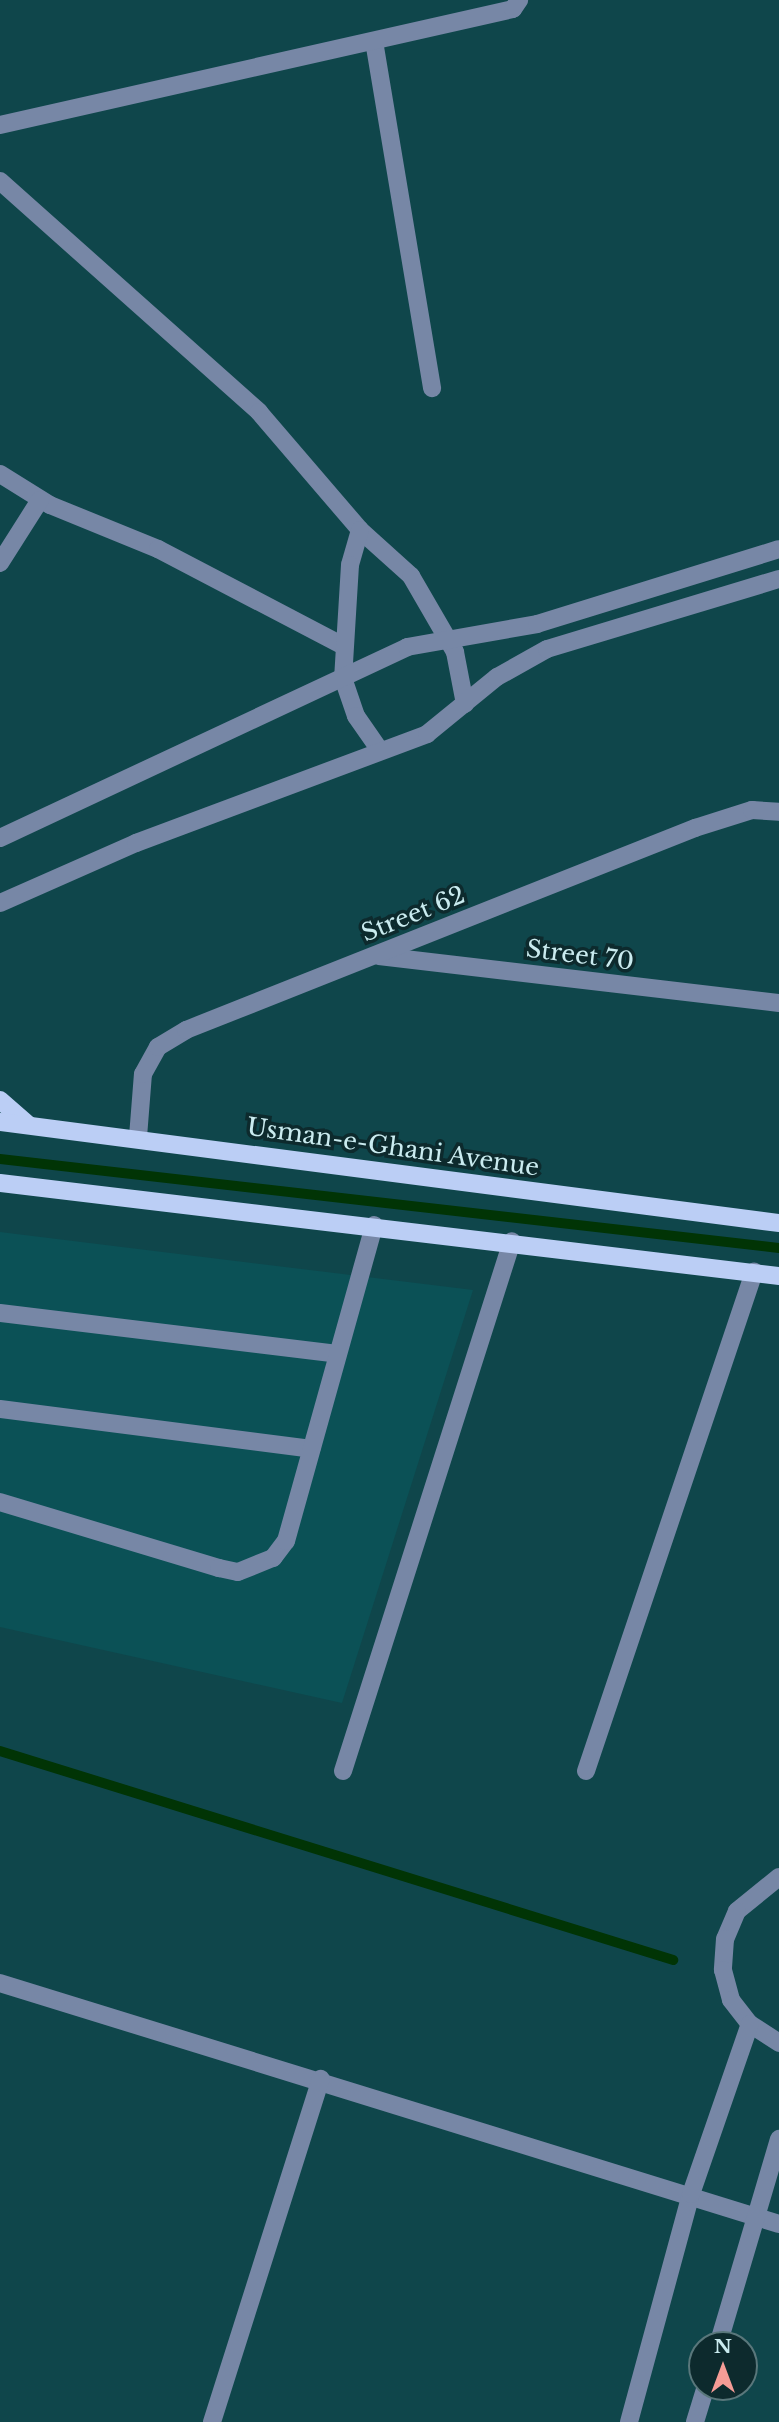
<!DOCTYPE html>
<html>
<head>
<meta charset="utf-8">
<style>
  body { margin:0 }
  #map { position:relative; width:779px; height:2422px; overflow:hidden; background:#0f464b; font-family:"Libre Baskerville",serif }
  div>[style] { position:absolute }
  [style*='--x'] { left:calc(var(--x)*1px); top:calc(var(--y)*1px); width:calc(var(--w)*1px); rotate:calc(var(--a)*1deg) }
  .built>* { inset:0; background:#0b5156 }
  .stream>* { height:10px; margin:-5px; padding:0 5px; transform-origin:5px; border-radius:5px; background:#013405 }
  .minor>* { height:18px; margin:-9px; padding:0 9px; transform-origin:9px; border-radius:9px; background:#7787a6 }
  .major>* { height:18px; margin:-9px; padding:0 9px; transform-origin:9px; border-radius:9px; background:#bbcef5 }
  span { translate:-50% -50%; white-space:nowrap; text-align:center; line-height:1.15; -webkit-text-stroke:7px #0d2a2d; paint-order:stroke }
  .street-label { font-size:24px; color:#caebef }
  .north { position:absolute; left:688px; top:2331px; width:70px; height:70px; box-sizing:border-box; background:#0d2a2d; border:2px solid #59777b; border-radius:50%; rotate:0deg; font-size:19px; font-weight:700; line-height:28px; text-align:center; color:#caebef }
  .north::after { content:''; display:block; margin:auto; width:24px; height:32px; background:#f59c96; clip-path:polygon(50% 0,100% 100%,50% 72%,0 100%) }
</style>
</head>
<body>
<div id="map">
  <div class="built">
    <i style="clip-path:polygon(0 1232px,473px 1290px,342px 1703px,0 1627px)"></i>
  </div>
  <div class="stream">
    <i style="--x:0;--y:1159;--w:784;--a:6.52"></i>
    <i style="--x:0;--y:1751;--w:705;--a:17.25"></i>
  </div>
  <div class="minor">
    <i style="--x:374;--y:41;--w:352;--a:80.5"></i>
    <i style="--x:0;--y:125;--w:526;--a:-12.74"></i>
    <i style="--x:513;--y:9;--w:11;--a:-56"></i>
    <i style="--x:0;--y:181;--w:347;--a:41.7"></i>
    <i style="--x:259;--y:412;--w:155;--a:49.4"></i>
    <i style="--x:360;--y:530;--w:69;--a:42"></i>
    <i style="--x:411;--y:576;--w:88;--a:59.9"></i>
    <i style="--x:455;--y:652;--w:53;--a:79.1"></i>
    <i style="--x:0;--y:474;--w:59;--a:31.8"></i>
    <i style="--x:50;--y:505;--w:117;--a:22.2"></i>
    <i style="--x:158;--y:549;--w:208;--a:27.6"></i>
    <i style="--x:360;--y:530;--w:36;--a:106"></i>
    <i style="--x:350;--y:565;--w:113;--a:93.5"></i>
    <i style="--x:343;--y:678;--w:40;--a:71.1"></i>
    <i style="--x:356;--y:716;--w:40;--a:55.1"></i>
    <i style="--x:0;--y:563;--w:75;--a:-57.6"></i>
    <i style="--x:0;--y:838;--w:450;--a:-25.1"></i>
    <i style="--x:407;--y:647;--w:132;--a:-10"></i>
    <i style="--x:537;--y:624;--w:253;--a:-17.2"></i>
    <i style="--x:0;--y:903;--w:149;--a:-23.8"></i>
    <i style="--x:136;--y:843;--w:311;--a:-20.5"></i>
    <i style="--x:427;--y:734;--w:90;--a:-39.2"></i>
    <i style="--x:497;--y:677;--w:57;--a:-29.2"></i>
    <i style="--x:547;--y:649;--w:242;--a:-16.8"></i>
    <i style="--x:379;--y:956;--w:403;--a:6.7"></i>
    <i style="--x:138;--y:1137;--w:63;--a:-85.5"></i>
    <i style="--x:143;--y:1074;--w:31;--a:-61"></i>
    <i style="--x:158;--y:1047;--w:33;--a:-31"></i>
    <i style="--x:186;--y:1030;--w:548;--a:-21.65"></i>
    <i style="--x:695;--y:828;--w:60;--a:-17.5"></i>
    <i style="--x:752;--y:810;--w:27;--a:4"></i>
    <i style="--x:0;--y:1313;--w:340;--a:6.9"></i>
    <i style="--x:0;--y:1409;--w:314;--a:7.3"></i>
    <i style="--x:0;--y:1502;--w:229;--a:16.8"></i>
    <i style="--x:219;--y:1568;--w:19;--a:12"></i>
    <i style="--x:238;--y:1572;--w:38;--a:-22"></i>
    <i style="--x:273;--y:1558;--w:21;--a:-53"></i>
    <i style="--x:286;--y:1541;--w:328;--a:-74.4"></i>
    <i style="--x:343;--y:1771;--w:556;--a:-72.31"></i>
    <i style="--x:586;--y:1771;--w:527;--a:-71.39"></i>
    <i style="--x:779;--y:1877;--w:54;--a:141"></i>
    <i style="--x:737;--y:1911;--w:30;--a:113"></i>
    <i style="--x:725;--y:1939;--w:31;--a:94"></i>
    <i style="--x:723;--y:1970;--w:31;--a:75"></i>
    <i style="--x:731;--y:2000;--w:31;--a:52"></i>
    <i style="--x:750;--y:2024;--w:35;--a:33"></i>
    <i style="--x:0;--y:1983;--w:815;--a:17.19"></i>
    <i style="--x:718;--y:2345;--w:215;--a:-73.5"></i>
    <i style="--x:212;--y:2422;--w:360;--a:-72.4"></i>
    <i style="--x:629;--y:2422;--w:236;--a:-74.8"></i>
    <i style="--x:691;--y:2194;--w:180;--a:-70.9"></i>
    <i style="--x:695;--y:2422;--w:37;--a:-73"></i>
  </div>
  <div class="major">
    <i style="--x:0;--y:1100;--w:38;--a:41"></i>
    <i style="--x:0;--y:1122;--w:786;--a:7.39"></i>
    <i style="--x:0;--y:1183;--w:785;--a:6.81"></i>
  </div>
  <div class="street-label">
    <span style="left:413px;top:914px;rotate:-22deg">Street 62</span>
    <span style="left:580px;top:955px;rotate:7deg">Street 70</span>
    <span style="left:393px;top:1147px;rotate:8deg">Usman-e-Ghani Avenue</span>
  </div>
  <div class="north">N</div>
</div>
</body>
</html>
